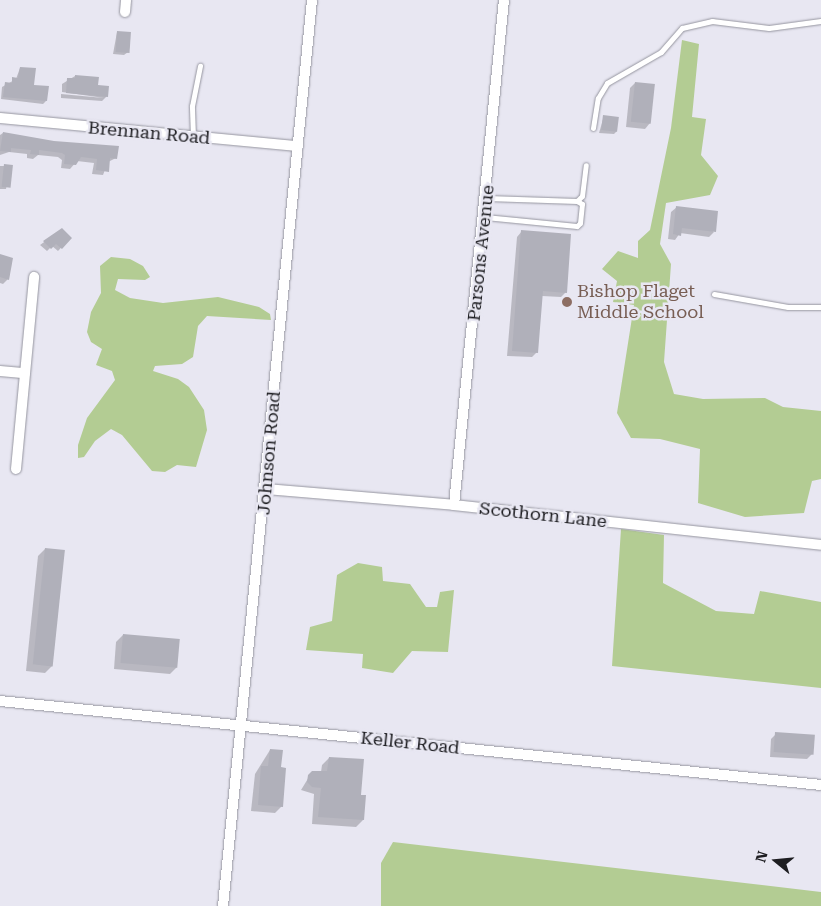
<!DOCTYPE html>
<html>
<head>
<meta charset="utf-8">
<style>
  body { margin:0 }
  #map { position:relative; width:821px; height:906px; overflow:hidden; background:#e8e7f2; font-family:"Roboto Serif",serif }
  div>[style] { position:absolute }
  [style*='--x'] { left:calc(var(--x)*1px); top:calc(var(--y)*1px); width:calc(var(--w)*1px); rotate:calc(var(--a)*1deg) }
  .green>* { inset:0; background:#b3cc93 }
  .shadow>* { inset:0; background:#0003 }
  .building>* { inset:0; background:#b0b0ba; transform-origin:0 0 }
  .roads { filter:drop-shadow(0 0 1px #95959f) drop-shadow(0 0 1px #95959f) }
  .service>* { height:5px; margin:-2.5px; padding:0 2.5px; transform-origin:2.5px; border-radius:2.5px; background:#fff }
  .minor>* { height:10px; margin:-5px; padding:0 5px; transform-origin:5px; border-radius:5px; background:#fff }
  .dots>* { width:14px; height:14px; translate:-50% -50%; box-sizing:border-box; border:2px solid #e8e7f2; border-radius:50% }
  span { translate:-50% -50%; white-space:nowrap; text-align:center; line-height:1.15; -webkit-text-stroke:5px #e8e7f2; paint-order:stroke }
  .street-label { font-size:18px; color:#1d1d21 }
  .education-label { font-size:18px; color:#785e54 }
  .left { translate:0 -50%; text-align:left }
  .north { position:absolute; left:751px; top:836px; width:50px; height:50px; -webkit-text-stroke:4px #e8e7f2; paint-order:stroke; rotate:287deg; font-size:14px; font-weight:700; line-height:20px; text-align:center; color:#1d1d21 }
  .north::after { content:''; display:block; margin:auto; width:18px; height:22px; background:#1d1d21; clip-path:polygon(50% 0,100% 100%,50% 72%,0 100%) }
</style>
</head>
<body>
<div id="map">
  <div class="green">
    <i style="clip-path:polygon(682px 40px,699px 44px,692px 117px,706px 119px,701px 155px,718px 176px,710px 195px,666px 203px,660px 244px,671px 264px,664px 362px,674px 394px,703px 399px,765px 398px,783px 407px,821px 411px,821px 479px,812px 481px,804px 513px,745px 517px,698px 503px,700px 449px,660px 439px,631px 438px,617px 413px,634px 305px,613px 302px,617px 281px,602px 269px,618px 251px,638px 258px,638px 241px,650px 230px,671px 128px)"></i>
    <i style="clip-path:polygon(111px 257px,130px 259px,143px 266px,150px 277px,145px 280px,118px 279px,115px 290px,130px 298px,163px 303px,218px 297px,259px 307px,270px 314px,271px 320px,207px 316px,198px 326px,193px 357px,182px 364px,155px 366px,153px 371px,178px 379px,189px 387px,204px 410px,207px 430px,196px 467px,177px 465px,165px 472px,152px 471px,122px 435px,111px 429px,95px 441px,84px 457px,78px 458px,78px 445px,87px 418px,115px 380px,112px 371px,96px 365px,102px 349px,91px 342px,87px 332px,91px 312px,101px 293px,100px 266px)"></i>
    <i style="clip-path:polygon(621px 529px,664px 535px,663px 583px,716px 611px,754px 614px,760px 591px,821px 602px,821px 688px,612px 666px)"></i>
    <i style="clip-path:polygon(358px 563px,382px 567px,383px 581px,410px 584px,426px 607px,437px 607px,440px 592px,454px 590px,448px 652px,412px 651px,393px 673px,362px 668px,363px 654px,306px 650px,310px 627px,332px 621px,337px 575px)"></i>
    <i style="clip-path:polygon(393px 842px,821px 892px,821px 906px,381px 906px,381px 863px)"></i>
  </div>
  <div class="shadow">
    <i style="clip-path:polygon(117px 32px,128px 52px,124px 55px,113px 54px)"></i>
    <i style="clip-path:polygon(20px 68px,46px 101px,43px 104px,1px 99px,2px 87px,16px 79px)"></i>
    <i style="clip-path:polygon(75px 76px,97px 86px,107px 96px,102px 101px,61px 98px,61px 94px,104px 98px,62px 92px,62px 84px)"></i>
    <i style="clip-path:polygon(635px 83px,650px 123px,645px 129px,626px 127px,630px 88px)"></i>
    <i style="clip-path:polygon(604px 116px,617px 131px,614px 134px,599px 133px)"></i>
    <i style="clip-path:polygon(3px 133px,116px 158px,108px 162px,103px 175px,92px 174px,94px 163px,77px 161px,70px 169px,61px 168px,62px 160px,58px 157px,38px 155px,33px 159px,27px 158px,27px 154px,9px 152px,0 155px,0 135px)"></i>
    <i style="clip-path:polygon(0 166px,11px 166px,6px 189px,0 189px)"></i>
    <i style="clip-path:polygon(677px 207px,714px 232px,709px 237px,680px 233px,675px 240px,668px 239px,671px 212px)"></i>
    <i style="clip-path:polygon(61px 230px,70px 238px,58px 251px,52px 246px,47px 251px,40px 245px)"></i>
    <i style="clip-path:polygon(522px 231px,566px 292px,561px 297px,542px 296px,537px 352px,532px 357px,507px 356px,517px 237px)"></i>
    <i style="clip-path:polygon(0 255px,8px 279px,3px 284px,0 283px)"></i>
    <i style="clip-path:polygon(45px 549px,64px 551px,52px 666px,45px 673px,26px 671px,38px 556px)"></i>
    <i style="clip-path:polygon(123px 635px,177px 667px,170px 674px,114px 669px,116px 642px)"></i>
    <i style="clip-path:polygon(776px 734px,812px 754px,807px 759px,770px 757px,771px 739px)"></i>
    <i style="clip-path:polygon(270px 750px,280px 768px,282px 806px,275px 813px,251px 811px,255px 774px)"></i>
    <i style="clip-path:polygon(329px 758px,360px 796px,363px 820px,356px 827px,312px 824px,314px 794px,301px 790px,312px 772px,321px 772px,322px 765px)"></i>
  </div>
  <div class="building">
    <i style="left:117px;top:31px;width:14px;height:21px;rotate:4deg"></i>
    <i style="clip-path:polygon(20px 67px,36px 68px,34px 85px,49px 86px,47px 101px,3px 97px,5px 82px,12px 83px,12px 77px,18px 78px)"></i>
    <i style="clip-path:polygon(75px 75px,99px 77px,98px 85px,109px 86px,108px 97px,66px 93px,67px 78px,75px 78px)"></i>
    <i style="left:635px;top:82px;width:20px;height:40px;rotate:6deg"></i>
    <i style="left:603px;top:115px;width:16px;height:15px;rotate:7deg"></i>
    <i style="clip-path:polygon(3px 132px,54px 141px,119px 146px,117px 159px,110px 158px,109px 172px,96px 170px,97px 159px,81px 157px,76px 165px,64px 164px,65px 155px,62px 153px,39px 150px,39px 155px,30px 154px,31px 150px,11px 148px,11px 152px,0 151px)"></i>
    <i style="left:4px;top:164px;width:9px;height:23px;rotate:6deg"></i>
    <i style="clip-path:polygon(676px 206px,718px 211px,716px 232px,682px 228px,681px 236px,673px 234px)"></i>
    <i style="clip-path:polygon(62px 228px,72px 238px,62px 249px,56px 244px,51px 249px,43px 241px)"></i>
    <i style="clip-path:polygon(521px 230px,571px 234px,567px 293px,543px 291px,538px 353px,512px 351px)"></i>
    <i style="clip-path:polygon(0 254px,13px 258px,9px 280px,0 277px)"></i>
    <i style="left:45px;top:548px;width:20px;height:117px;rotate:6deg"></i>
    <i style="left:123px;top:634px;width:57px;height:29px;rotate:5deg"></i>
    <i style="left:775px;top:732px;width:40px;height:20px;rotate:4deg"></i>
    <i style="clip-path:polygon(270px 749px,283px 750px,281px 767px,286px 768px,283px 807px,258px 805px,261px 766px,268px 766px)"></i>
    <i style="clip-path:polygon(329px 757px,364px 759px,361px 795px,366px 795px,364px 820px,318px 817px,321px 788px,312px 787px,307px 782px,308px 775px,312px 771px,327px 771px)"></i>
  </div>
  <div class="roads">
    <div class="service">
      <i style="--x:593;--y:128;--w:30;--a:-81"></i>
      <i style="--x:598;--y:98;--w:17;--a:-59"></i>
      <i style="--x:607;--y:83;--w:62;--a:-29.9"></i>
      <i style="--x:661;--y:52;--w:32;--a:-49"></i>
      <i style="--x:682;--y:28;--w:31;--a:-13"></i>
      <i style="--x:712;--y:21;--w:57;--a:7"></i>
      <i style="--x:769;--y:28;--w:52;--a:-7.7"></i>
      <i style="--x:193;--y:137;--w:31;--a:-92"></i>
      <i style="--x:192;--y:106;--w:41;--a:-78.7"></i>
      <i style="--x:577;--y:201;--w:7;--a:-45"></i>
      <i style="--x:582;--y:196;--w:31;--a:-83"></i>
      <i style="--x:485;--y:217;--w:92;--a:5.6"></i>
      <i style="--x:577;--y:226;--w:4;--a:-45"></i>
      <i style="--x:580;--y:223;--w:19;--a:-84"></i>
      <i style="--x:582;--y:204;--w:6;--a:-149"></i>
      <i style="--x:577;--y:201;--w:90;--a:-178.1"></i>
      <i style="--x:714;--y:294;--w:75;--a:10"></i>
      <i style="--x:788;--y:307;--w:33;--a:0"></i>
    </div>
    <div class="minor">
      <i style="--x:125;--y:12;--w:12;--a:-85"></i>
      <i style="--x:0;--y:118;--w:299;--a:5.4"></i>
      <i style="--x:0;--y:371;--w:25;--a:5"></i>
      <i style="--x:16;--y:469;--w:193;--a:-84.6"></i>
      <i style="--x:265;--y:489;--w:190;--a:4.8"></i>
      <i style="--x:454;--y:505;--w:369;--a:6.2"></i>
      <i style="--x:454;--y:505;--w:507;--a:-84.35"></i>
      <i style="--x:0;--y:701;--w:825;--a:5.84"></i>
      <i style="--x:223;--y:906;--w:910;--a:-84.39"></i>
    </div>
  </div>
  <div class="dots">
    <i style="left:567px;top:302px;background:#8d6e63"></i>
  </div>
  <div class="street-label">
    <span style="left:149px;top:133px;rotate:5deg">Brennan Road</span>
    <span style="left:481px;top:253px;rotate:-84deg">Parsons Avenue</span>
    <span style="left:269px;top:453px;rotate:-85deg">Johnson Road</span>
    <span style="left:543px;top:515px;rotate:6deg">Scothorn Lane</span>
    <span style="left:410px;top:743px;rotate:6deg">Keller Road</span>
  </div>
  <div class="education-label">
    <span class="left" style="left:577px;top:302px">Bishop Flaget<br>Middle School</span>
  </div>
  <div class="north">N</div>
</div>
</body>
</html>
